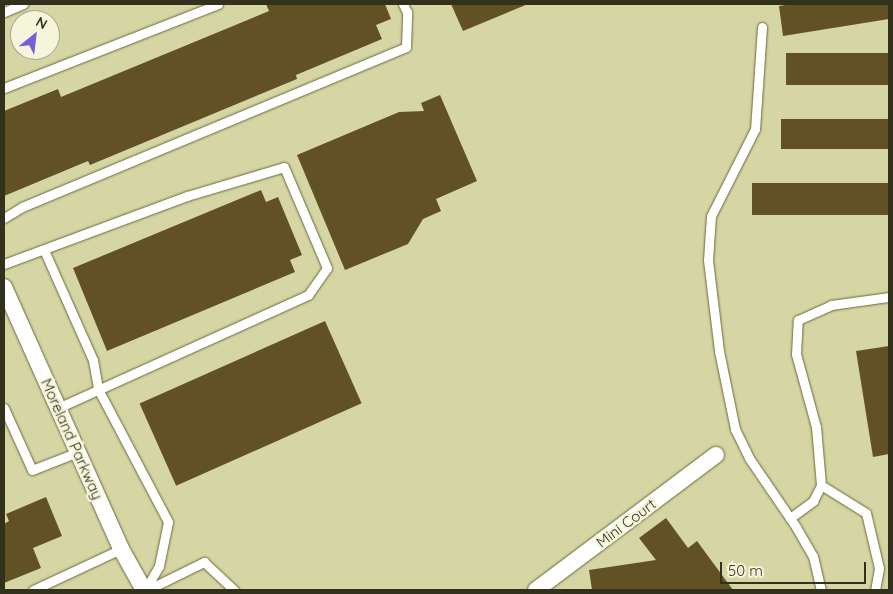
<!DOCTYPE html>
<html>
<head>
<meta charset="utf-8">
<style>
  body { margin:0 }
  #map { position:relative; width:893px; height:594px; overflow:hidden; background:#d6d6a4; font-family:Quicksand,sans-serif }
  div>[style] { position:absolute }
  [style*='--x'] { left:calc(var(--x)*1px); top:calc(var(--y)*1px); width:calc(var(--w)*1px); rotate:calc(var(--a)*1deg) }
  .building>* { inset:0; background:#635126; transform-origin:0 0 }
  .roads { filter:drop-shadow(0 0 1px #69683b) drop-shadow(0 0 1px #69683b) }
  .service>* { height:9px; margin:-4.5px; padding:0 4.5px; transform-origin:4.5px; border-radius:4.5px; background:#fff }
  .minor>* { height:16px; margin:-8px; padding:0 8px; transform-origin:8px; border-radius:8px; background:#fff }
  span { translate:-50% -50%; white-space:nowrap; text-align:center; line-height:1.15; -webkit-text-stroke:5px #f5f5dc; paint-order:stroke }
  .street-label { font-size:15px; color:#31311d }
  .frame { position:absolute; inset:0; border:5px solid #31311d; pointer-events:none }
  .north { position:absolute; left:10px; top:10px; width:50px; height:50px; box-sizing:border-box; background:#f5f5dc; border:1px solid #a7a790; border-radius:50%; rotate:29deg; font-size:14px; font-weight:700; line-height:20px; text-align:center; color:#31311d }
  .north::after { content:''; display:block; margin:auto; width:18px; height:22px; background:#755fda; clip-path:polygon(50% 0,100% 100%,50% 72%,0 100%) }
  .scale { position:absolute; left:720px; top:562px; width:146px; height:22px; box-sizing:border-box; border:2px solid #31311d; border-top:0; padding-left:6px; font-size:15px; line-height:18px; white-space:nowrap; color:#31311d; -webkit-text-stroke:4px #f5f5dc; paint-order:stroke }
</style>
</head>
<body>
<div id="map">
  <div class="building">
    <i style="clip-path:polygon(266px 4px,385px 4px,391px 19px,376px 25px,382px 39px,296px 75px,297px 79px,90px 165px,88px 161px,4px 196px,4px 111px,58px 89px,61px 97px,269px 11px)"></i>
    <i style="clip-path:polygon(451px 4px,528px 4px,463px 31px)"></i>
    <i style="clip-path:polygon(792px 4px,889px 4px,889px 19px,783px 36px,779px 6px)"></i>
    <i style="left:889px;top:53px;width:32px;height:103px;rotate:90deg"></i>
    <i style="clip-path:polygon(440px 95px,477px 181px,436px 199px,441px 211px,423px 219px,408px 244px,345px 270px,297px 155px,399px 112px,424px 111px,421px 103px)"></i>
    <i style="left:889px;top:119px;width:30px;height:108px;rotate:90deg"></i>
    <i style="left:889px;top:183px;width:32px;height:137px;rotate:90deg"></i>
    <i style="clip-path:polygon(261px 190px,266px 202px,278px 197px,302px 255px,290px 260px,295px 272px,107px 351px,73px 268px)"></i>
    <i style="left:325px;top:321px;width:90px;height:203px;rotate:66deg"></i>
    <i style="clip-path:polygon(889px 346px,889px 454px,873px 457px,856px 351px)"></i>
    <i style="clip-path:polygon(46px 497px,62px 536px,33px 548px,41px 568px,4px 583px,4px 524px,9px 521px,6px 514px)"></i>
    <i style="clip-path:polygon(666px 518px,688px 548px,697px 541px,733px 590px,592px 590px,589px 570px,656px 560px,639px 538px)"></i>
  </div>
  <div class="roads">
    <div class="service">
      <i style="--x:4;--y:12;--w:21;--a:-23"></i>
      <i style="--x:762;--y:27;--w:102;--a:93.9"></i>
      <i style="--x:755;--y:129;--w:97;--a:116.8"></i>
      <i style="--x:711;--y:216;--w:44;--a:93.9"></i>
      <i style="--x:708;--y:260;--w:92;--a:83.1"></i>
      <i style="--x:719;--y:351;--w:80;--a:78.4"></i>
      <i style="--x:735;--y:429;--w:32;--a:64"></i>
      <i style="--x:749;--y:458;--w:83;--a:55.7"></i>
      <i style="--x:796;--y:527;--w:34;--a:60"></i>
      <i style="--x:813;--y:556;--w:35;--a:77"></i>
      <i style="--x:4;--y:88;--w:230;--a:-21.4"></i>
      <i style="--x:4;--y:218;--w:21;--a:-31"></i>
      <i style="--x:22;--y:207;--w:416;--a:-22.6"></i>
      <i style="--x:406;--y:47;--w:35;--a:-88"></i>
      <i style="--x:407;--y:12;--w:9;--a:-117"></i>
      <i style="--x:44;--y:250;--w:120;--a:66"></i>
      <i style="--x:93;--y:360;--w:29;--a:80"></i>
      <i style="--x:98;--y:389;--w:150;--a:62.2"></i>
      <i style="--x:168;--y:522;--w:45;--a:101.6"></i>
      <i style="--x:159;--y:566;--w:28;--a:120"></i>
      <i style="--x:4;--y:264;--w:195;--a:-20.4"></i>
      <i style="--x:187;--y:196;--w:101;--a:-16.6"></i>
      <i style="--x:284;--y:167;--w:110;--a:66.9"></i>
      <i style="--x:327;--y:268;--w:33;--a:125"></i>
      <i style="--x:308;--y:295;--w:274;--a:155.7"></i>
      <i style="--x:4;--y:408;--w:68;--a:65.7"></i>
      <i style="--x:32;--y:470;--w:49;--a:-21.4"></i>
      <i style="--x:821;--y:485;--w:53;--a:31.9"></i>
      <i style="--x:866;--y:513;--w:57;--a:76.7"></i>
      <i style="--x:879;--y:568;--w:22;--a:100"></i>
      <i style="--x:790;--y:518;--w:29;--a:-36"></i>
      <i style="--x:813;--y:501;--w:18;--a:-63"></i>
      <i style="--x:821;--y:485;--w:58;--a:-94.9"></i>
      <i style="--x:816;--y:427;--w:76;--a:-105.3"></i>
      <i style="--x:796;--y:354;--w:34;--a:-87"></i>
      <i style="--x:798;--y:320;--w:36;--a:-24"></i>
      <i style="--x:831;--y:305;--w:59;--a:-7.9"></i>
      <i style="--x:33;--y:590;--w:97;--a:-25"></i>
      <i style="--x:147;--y:590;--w:64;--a:-26.2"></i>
      <i style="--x:204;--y:562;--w:41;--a:43"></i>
    </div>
    <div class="minor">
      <i style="--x:4;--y:287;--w:287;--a:65.9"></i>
      <i style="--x:121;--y:549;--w:47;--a:60.7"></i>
      <i style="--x:536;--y:590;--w:225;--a:-36.9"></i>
    </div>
  </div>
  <div class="street-label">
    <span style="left:72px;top:439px;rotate:66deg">Moreland Parkway</span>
    <span style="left:626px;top:523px;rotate:-37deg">Mini Court</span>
  </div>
  <div class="frame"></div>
  <div class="north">N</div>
  <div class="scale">50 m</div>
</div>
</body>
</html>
